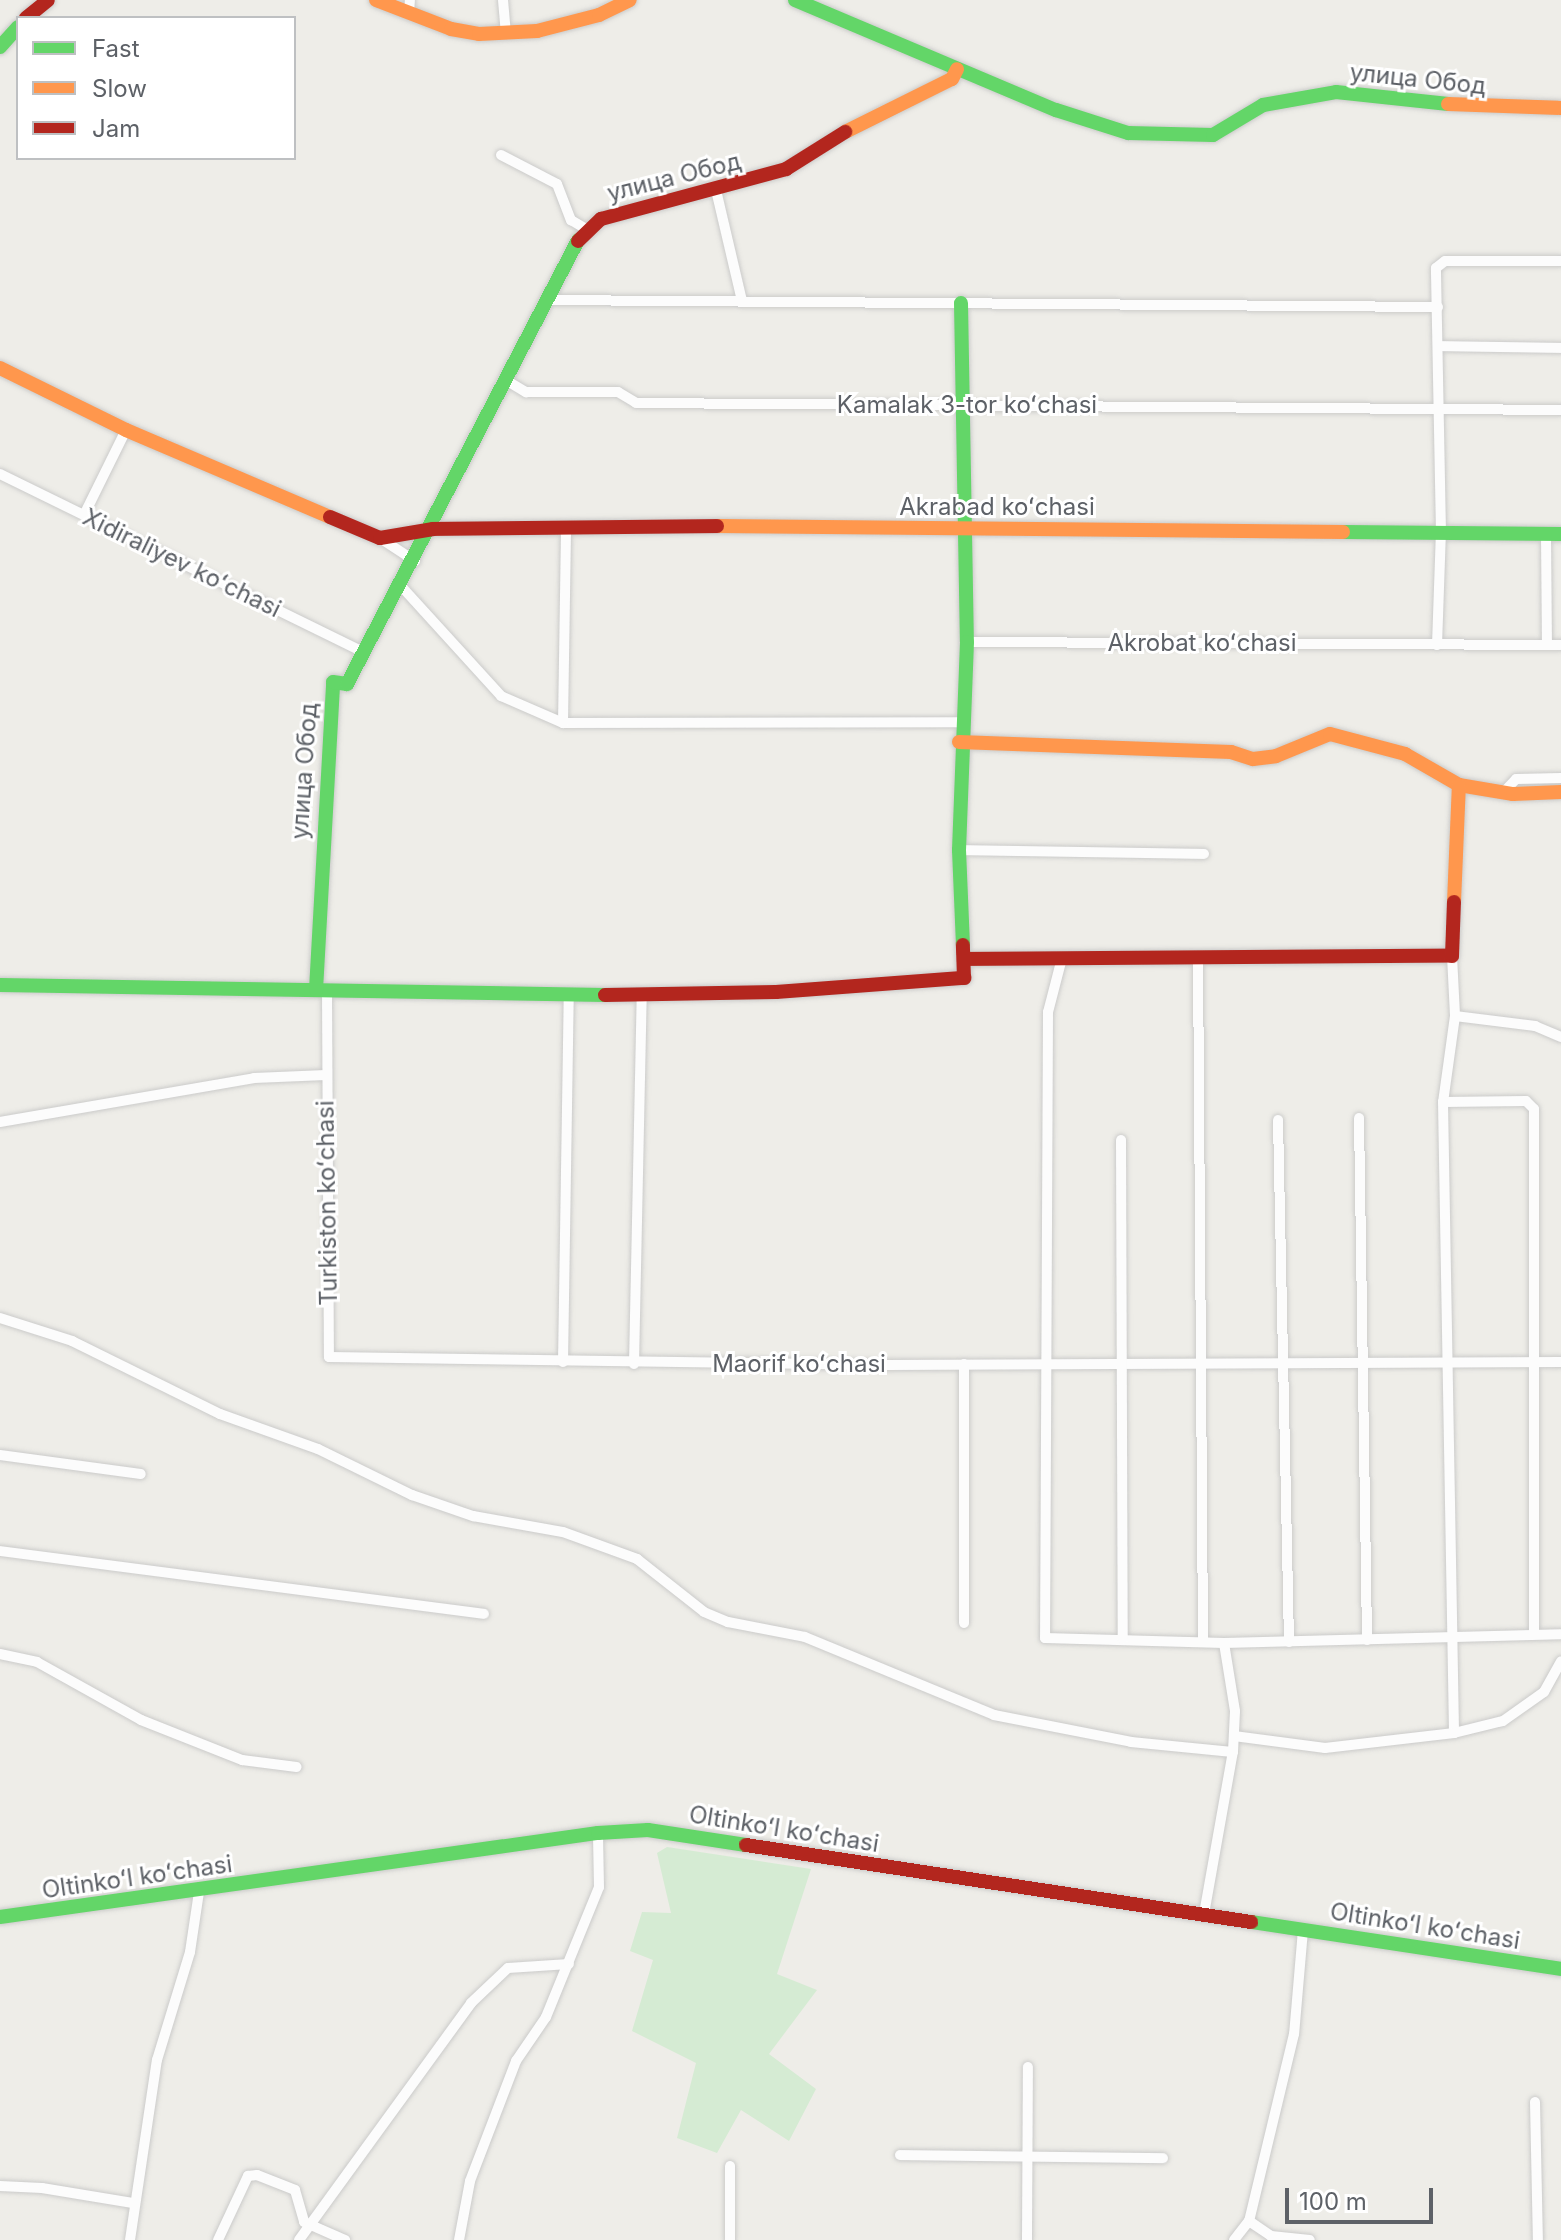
<!DOCTYPE html>
<html>
<head>
<meta charset="utf-8">
<style>
  body { margin:0 }
  #map { position:relative; width:1561px; height:2240px; overflow:hidden; background:#eeede8; font-family:Inter,sans-serif }
  div>[style] { position:absolute }
  [style*='--x'] { left:calc(var(--x)*1px); top:calc(var(--y)*1px); width:calc(var(--w)*1px); rotate:calc(var(--a)*1deg) }
  .green>* { inset:0; background:#d5ebd3 }
  .roads { filter:drop-shadow(0 0 2px #cbcbca) drop-shadow(0 0 2px #cbcbca) }
  .street>* { height:10px; margin:-5px; padding:0 5px; transform-origin:5px; border-radius:5px; background:#fcfcfc }
  .fast>* { height:14px; margin:-7px; padding:0 7px; transform-origin:7px; border-radius:7px; background:#63d668 }
  .slow>* { height:14px; margin:-7px; padding:0 7px; transform-origin:7px; border-radius:7px; background:#ff974d }
  .jam>* { height:14px; margin:-7px; padding:0 7px; transform-origin:7px; border-radius:7px; background:#b3261e }
  span { translate:-50% -50%; white-space:nowrap; text-align:center; line-height:1.15; -webkit-text-stroke:6px #fff; paint-order:stroke }
  .street-label { font-size:24px; color:#5d6167 }
  .legend { position:absolute; left:16px; top:16px; width:280px; height:144px; box-sizing:border-box; background:#fff; border:2px solid #bec0c2; margin:0; padding:10px 14px; list-style:none; font-size:24px; color:#5d6167 }
  .legend li { display:flex; align-items:center; gap:16px; height:40px }
  .legend b { width:40px; border:2px solid #bec0c2 }
  .scale { position:absolute; left:1285px; top:2188px; width:148px; height:36px; box-sizing:border-box; border:4px solid #5d6167; border-top:0; padding-left:10px; font-size:24px; line-height:28px; white-space:nowrap; color:#5d6167; -webkit-text-stroke:6px #fff; paint-order:stroke }
</style>
</head>
<body>
<div id="map">
  <div class="green">
    <i style="clip-path:polygon(667px 1847px,811px 1869px,777px 1974px,817px 1990px,769px 2054px,816px 2089px,789px 2141px,741px 2110px,717px 2153px,677px 2138px,696px 2063px,632px 2031px,653px 1960px,630px 1951px,642px 1912px,671px 1913px,657px 1853px)"></i>
  </div>
  <div class="roads">
    <div class="street">
      <i style="--x:503;--y:0;--w:33;--a:85"></i>
      <i style="--x:409;--y:13;--w:13;--a:-86"></i>
      <i style="--x:501;--y:155;--w:63;--a:27.4"></i>
      <i style="--x:557;--y:184;--w:39;--a:69"></i>
      <i style="--x:571;--y:220;--w:21;--a:31"></i>
      <i style="--x:716;--y:190;--w:114;--a:76.8"></i>
      <i style="--x:546;--y:300;--w:892;--a:0.45"></i>
      <i style="--x:1438;--y:346;--w:123;--a:0.9"></i>
      <i style="--x:504;--y:379;--w:26;--a:31"></i>
      <i style="--x:526;--y:392;--w:92;--a:0"></i>
      <i style="--x:618;--y:392;--w:21;--a:31"></i>
      <i style="--x:636;--y:403;--w:925;--a:0.43"></i>
      <i style="--x:0;--y:474;--w:405;--a:26.1"></i>
      <i style="--x:84;--y:515;--w:95;--a:-63.7"></i>
      <i style="--x:1546;--y:534;--w:111;--a:89.5"></i>
      <i style="--x:380;--y:538;--w:42;--a:33.3"></i>
      <i style="--x:401;--y:586;--w:149;--a:47.7"></i>
      <i style="--x:501;--y:696;--w:68;--a:23.5"></i>
      <i style="--x:563;--y:723;--w:398;--a:-0.1"></i>
      <i style="--x:967;--y:642;--w:594;--a:0.29"></i>
      <i style="--x:1437;--y:645;--w:112;--a:-88"></i>
      <i style="--x:1441;--y:533;--w:265;--a:-91.1"></i>
      <i style="--x:1436;--y:268;--w:11;--a:-38"></i>
      <i style="--x:1445;--y:261;--w:116;--a:0"></i>
      <i style="--x:563;--y:723;--w:196;--a:-89.1"></i>
      <i style="--x:1503;--y:793;--w:19;--a:-47"></i>
      <i style="--x:1516;--y:779;--w:45;--a:-1.3"></i>
      <i style="--x:959;--y:850;--w:245;--a:0.9"></i>
      <i style="--x:1452;--y:956;--w:60;--a:87.1"></i>
      <i style="--x:1455;--y:1016;--w:87;--a:97.9"></i>
      <i style="--x:1443;--y:1102;--w:631;--a:89"></i>
      <i style="--x:1198;--y:957;--w:683;--a:89.58"></i>
      <i style="--x:1062;--y:958;--w:56;--a:104.5"></i>
      <i style="--x:1048;--y:1012;--w:626;--a:90.27"></i>
      <i style="--x:1045;--y:1638;--w:179;--a:1.6"></i>
      <i style="--x:1224;--y:1643;--w:337;--a:-1.5"></i>
      <i style="--x:327;--y:991;--w:366;--a:89.7"></i>
      <i style="--x:329;--y:1357;--w:557;--a:0.82"></i>
      <i style="--x:886;--y:1365;--w:675;--a:-0.25"></i>
      <i style="--x:1455;--y:1016;--w:81;--a:7.1"></i>
      <i style="--x:1535;--y:1026;--w:28;--a:23"></i>
      <i style="--x:1443;--y:1102;--w:83;--a:-0.7"></i>
      <i style="--x:1526;--y:1101;--w:11;--a:45"></i>
      <i style="--x:1534;--y:1109;--w:525;--a:90"></i>
      <i style="--x:1359;--y:1118;--w:522;--a:89.12"></i>
      <i style="--x:1278;--y:1120;--w:522;--a:88.79"></i>
      <i style="--x:0;--y:1122;--w:258;--a:-9.8"></i>
      <i style="--x:254;--y:1078;--w:72;--a:-2.4"></i>
      <i style="--x:1121;--y:1140;--w:499;--a:89.8"></i>
      <i style="--x:0;--y:1318;--w:76;--a:17.7"></i>
      <i style="--x:72;--y:1341;--w:165;--a:26.3"></i>
      <i style="--x:220;--y:1414;--w:104;--a:19.7"></i>
      <i style="--x:318;--y:1449;--w:105;--a:26.1"></i>
      <i style="--x:412;--y:1495;--w:65;--a:19"></i>
      <i style="--x:473;--y:1516;--w:91;--a:10.1"></i>
      <i style="--x:563;--y:1532;--w:79;--a:20"></i>
      <i style="--x:637;--y:1559;--w:85;--a:38.3"></i>
      <i style="--x:704;--y:1612;--w:26;--a:23"></i>
      <i style="--x:728;--y:1622;--w:78;--a:11"></i>
      <i style="--x:805;--y:1637;--w:204;--a:22.4"></i>
      <i style="--x:994;--y:1715;--w:140;--a:11.1"></i>
      <i style="--x:1131;--y:1742;--w:102;--a:5.6"></i>
      <i style="--x:563;--y:1362;--w:366;--a:-89.1"></i>
      <i style="--x:634;--y:1364;--w:369;--a:-88.8"></i>
      <i style="--x:964;--y:1364;--w:259;--a:90"></i>
      <i style="--x:0;--y:1455;--w:142;--a:7.7"></i>
      <i style="--x:0;--y:1551;--w:488;--a:7.4"></i>
      <i style="--x:0;--y:1654;--w:38;--a:12"></i>
      <i style="--x:37;--y:1662;--w:119;--a:29.1"></i>
      <i style="--x:141;--y:1720;--w:109;--a:21.6"></i>
      <i style="--x:242;--y:1760;--w:55;--a:7.3"></i>
      <i style="--x:1234;--y:1736;--w:92;--a:7.5"></i>
      <i style="--x:1325;--y:1748;--w:130;--a:-6.6"></i>
      <i style="--x:1454;--y:1733;--w:50;--a:-13.8"></i>
      <i style="--x:1503;--y:1721;--w:50;--a:-35.3"></i>
      <i style="--x:1544;--y:1692;--w:35;--a:-61"></i>
      <i style="--x:1204;--y:1914;--w:165;--a:-79.9"></i>
      <i style="--x:1233;--y:1752;--w:41;--a:-87.2"></i>
      <i style="--x:1235;--y:1711;--w:69;--a:-99.2"></i>
      <i style="--x:1303;--y:1930;--w:104;--a:94.9"></i>
      <i style="--x:1294;--y:2034;--w:192;--a:103.5"></i>
      <i style="--x:1249;--y:2221;--w:27;--a:34"></i>
      <i style="--x:1271;--y:2236;--w:39;--a:6"></i>
      <i style="--x:1535;--y:2102;--w:138;--a:88.8"></i>
      <i style="--x:900;--y:2155;--w:263;--a:0.7"></i>
      <i style="--x:730;--y:2166;--w:74;--a:90"></i>
      <i style="--x:0;--y:2186;--w:42;--a:2.7"></i>
      <i style="--x:42;--y:2188;--w:92;--a:9.4"></i>
      <i style="--x:130;--y:2240;--w:182;--a:-81.5"></i>
      <i style="--x:157;--y:2060;--w:113;--a:-73"></i>
      <i style="--x:190;--y:1952;--w:61;--a:-81.5"></i>
      <i style="--x:218;--y:2240;--w:71;--a:-64.9"></i>
      <i style="--x:248;--y:2176;--w:9;--a:-6"></i>
      <i style="--x:257;--y:2175;--w:41;--a:21.5"></i>
      <i style="--x:295;--y:2190;--w:33;--a:74"></i>
      <i style="--x:304;--y:2222;--w:45;--a:23.7"></i>
      <i style="--x:299;--y:2240;--w:293;--a:-54"></i>
      <i style="--x:471;--y:2003;--w:51;--a:-43.4"></i>
      <i style="--x:508;--y:1968;--w:61;--a:-3.8"></i>
      <i style="--x:459;--y:2240;--w:60;--a:-79.4"></i>
      <i style="--x:470;--y:2181;--w:129;--a:-69"></i>
      <i style="--x:516;--y:2061;--w:53;--a:-55.7"></i>
      <i style="--x:546;--y:2017;--w:140;--a:-67.8"></i>
      <i style="--x:599;--y:1887;--w:54;--a:-91.1"></i>
      <i style="--x:1027;--y:2240;--w:173;--a:-89.7"></i>
      <i style="--x:1234;--y:2240;--w:24;--a:-52"></i>
    </div>
    <div class="fast">
      <i style="--x:795;--y:0;--w:283;--a:22.9"></i>
      <i style="--x:1056;--y:110;--w:76;--a:17.7"></i>
      <i style="--x:1128;--y:133;--w:85;--a:1.3"></i>
      <i style="--x:1213;--y:135;--w:58;--a:-31"></i>
      <i style="--x:1263;--y:105;--w:74;--a:-10.1"></i>
      <i style="--x:1336;--y:92;--w:113;--a:6.1"></i>
      <i style="--x:0;--y:47;--w:27;--a:-48"></i>
      <i style="--x:961;--y:303;--w:339;--a:89"></i>
      <i style="--x:967;--y:642;--w:208;--a:92.2"></i>
      <i style="--x:959;--y:850;--w:95;--a:87.6"></i>
      <i style="--x:1343;--y:532;--w:218;--a:0.5"></i>
      <i style="--x:0;--y:985;--w:605;--a:0.95"></i>
      <i style="--x:316;--y:990;--w:308;--a:-86.8"></i>
      <i style="--x:333;--y:682;--w:14;--a:8"></i>
      <i style="--x:347;--y:684;--w:500;--a:-62.5"></i>
      <i style="--x:0;--y:1917;--w:604;--a:-8"></i>
      <i style="--x:598;--y:1833;--w:50;--a:-3.4"></i>
      <i style="--x:648;--y:1830;--w:99;--a:8.7"></i>
      <i style="--x:1251;--y:1922;--w:314;--a:8.6"></i>
    </div>
    <div class="slow">
      <i style="--x:376;--y:0;--w:80;--a:21.1"></i>
      <i style="--x:451;--y:29;--w:28;--a:10"></i>
      <i style="--x:479;--y:34;--w:58;--a:-3"></i>
      <i style="--x:537;--y:31;--w:64;--a:-14.5"></i>
      <i style="--x:599;--y:15;--w:34;--a:-26"></i>
      <i style="--x:1448;--y:104;--w:113;--a:2"></i>
      <i style="--x:845;--y:132;--w:119;--a:-26.4"></i>
      <i style="--x:952;--y:79;--w:11;--a:-63"></i>
      <i style="--x:0;--y:368;--w:140;--a:26.2"></i>
      <i style="--x:126;--y:430;--w:222;--a:23.1"></i>
      <i style="--x:717;--y:526;--w:626;--a:0.55"></i>
      <i style="--x:959;--y:742;--w:272;--a:2.1"></i>
      <i style="--x:1231;--y:752;--w:23;--a:18"></i>
      <i style="--x:1253;--y:759;--w:23;--a:-7"></i>
      <i style="--x:1276;--y:756;--w:58;--a:-22.2"></i>
      <i style="--x:1330;--y:734;--w:78;--a:14.9"></i>
      <i style="--x:1405;--y:754;--w:62;--a:29.9"></i>
      <i style="--x:1459;--y:785;--w:55;--a:9.5"></i>
      <i style="--x:1513;--y:794;--w:48;--a:-2.4"></i>
      <i style="--x:1454;--y:902;--w:117;--a:-87.6"></i>
    </div>
    <div class="jam">
      <i style="--x:26;--y:18;--w:28;--a:-39"></i>
      <i style="--x:578;--y:241;--w:32;--a:-44"></i>
      <i style="--x:601;--y:219;--w:192;--a:-15.1"></i>
      <i style="--x:786;--y:169;--w:70;--a:-32.1"></i>
      <i style="--x:330;--y:517;--w:54;--a:22.8"></i>
      <i style="--x:380;--y:538;--w:54;--a:-9.6"></i>
      <i style="--x:433;--y:529;--w:284;--a:-0.6"></i>
      <i style="--x:964;--y:959;--w:488;--a:-0.4"></i>
      <i style="--x:1452;--y:956;--w:54;--a:-87.9"></i>
      <i style="--x:605;--y:995;--w:171;--a:-1"></i>
      <i style="--x:776;--y:992;--w:189;--a:-4.3"></i>
      <i style="--x:964;--y:978;--w:33;--a:-92"></i>
      <i style="--x:746;--y:1845;--w:511;--a:8.67"></i>
    </div>
  </div>
  <div class="street-label">
    <span style="left:1418px;top:79px;rotate:6deg">улица Обод</span>
    <span style="left:674px;top:177px;rotate:-14deg">улица Обод</span>
    <span style="left:967px;top:405px">Kamalak 3-tor koʻchasi</span>
    <span style="left:997px;top:507px">Akrabad koʻchasi</span>
    <span style="left:182px;top:563px;rotate:26deg">Xidiraliyev koʻchasi</span>
    <span style="left:1202px;top:643px">Akrobat koʻchasi</span>
    <span style="left:304px;top:771px;rotate:-86deg">улица Обод</span>
    <span style="left:327px;top:1203px;rotate:-91deg">Turkiston koʻchasi</span>
    <span style="left:799px;top:1364px">Maorif koʻchasi</span>
    <span style="left:784px;top:1829px;rotate:9deg">Oltinkoʻl koʻchasi</span>
    <span style="left:137px;top:1877px;rotate:-8deg">Oltinkoʻl koʻchasi</span>
    <span style="left:1425px;top:1926px;rotate:9deg">Oltinkoʻl koʻchasi</span>
  </div>
  <ul class="legend">
  <li><b style="height:10px;background:#63d668"></b>Fast</li>
  <li><b style="height:10px;background:#ff974d"></b>Slow</li>
  <li><b style="height:10px;background:#b3261e"></b>Jam</li>
  </ul>
  <div class="scale">100 m</div>
</div>
</body>
</html>
